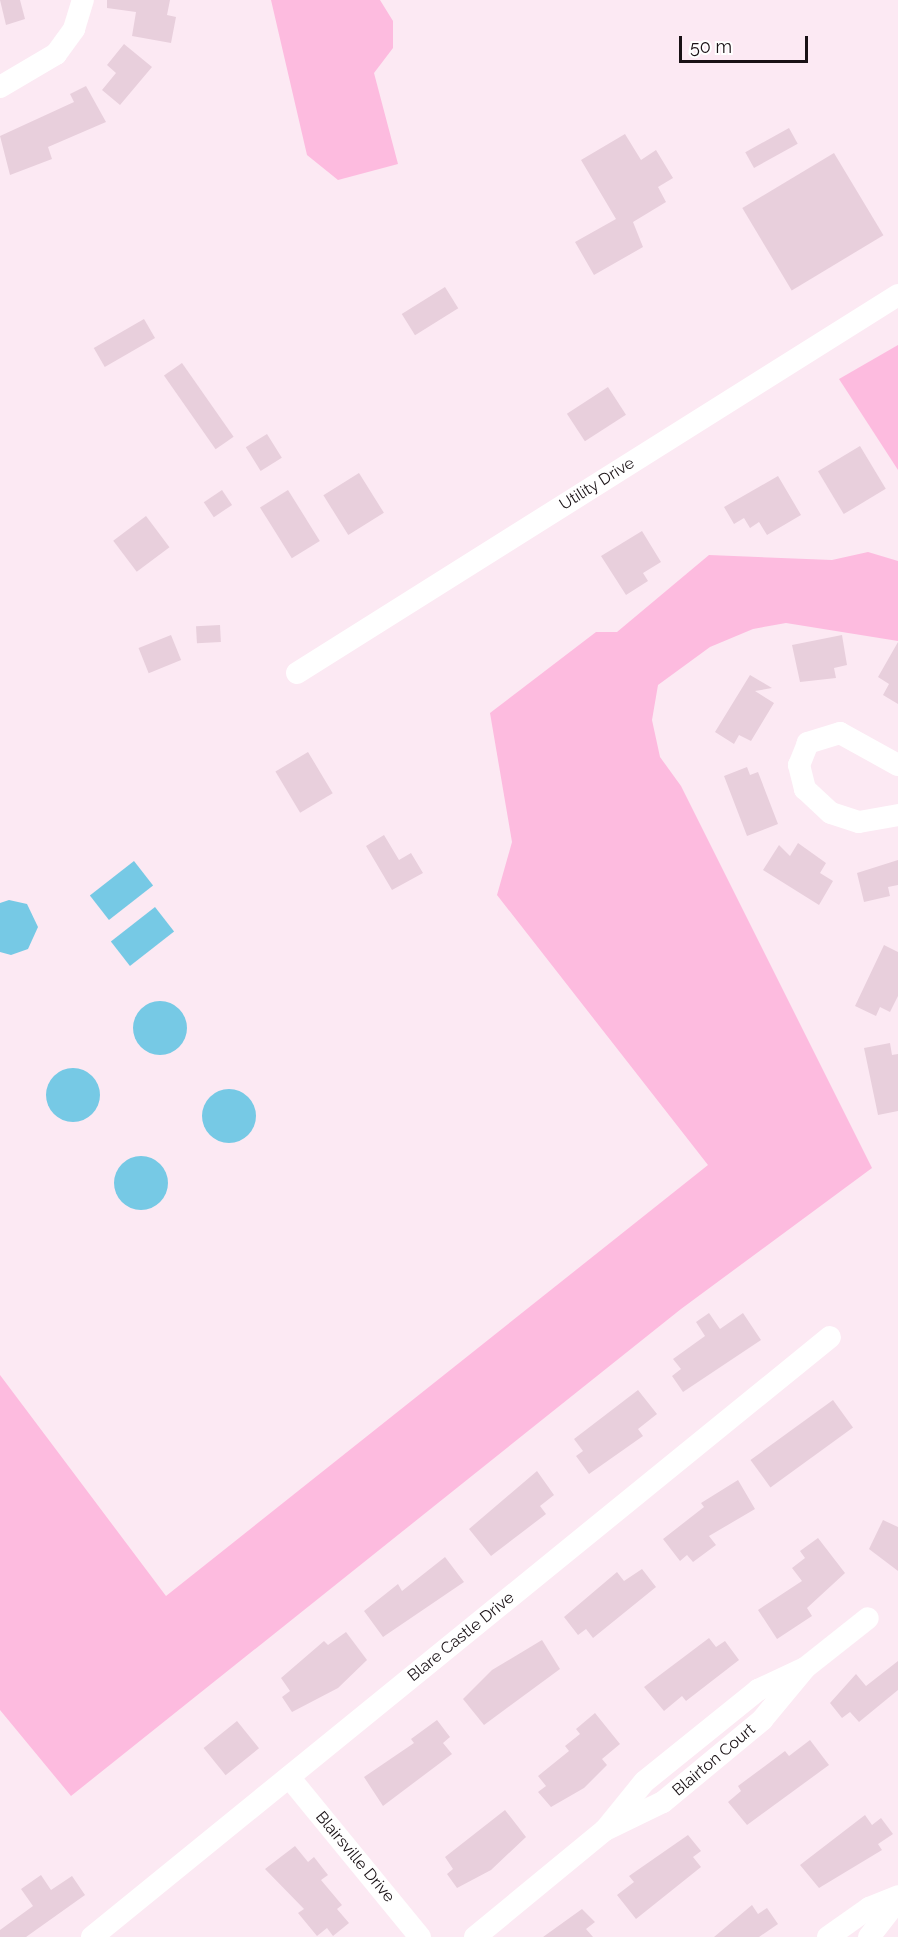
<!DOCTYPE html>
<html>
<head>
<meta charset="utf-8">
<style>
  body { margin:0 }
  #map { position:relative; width:898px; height:1937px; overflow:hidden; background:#fce9f3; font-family:Raleway,sans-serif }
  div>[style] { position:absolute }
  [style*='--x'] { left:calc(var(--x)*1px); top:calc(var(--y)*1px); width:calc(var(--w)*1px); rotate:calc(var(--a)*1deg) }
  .green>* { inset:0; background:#fdbbdf }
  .water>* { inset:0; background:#76c9e5; transform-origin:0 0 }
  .round { border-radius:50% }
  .building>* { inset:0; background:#e8cfdc; transform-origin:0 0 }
  .minor>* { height:22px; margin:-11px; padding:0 11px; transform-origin:11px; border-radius:11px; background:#fff }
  span { translate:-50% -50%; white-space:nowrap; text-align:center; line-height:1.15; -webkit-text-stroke:5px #fff; paint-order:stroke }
  .street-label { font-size:16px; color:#191115 }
  .scale { position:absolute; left:679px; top:36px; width:129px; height:27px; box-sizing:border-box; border:3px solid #191115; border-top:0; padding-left:8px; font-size:18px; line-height:21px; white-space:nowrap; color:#191115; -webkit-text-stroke:4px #fff; paint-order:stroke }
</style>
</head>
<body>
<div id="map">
  <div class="green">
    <i style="clip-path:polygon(271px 0,380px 0,393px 21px,393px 48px,374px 73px,398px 164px,338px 180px,307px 155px)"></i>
    <i style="clip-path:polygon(898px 345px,898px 470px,839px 379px)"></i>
    <i style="clip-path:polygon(868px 552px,898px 561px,898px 641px,786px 623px,753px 629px,710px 647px,658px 685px,652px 720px,660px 757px,681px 786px,872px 1168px,681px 1309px,71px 1796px,0 1710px,0 1375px,166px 1596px,708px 1165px,497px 895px,512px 842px,490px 713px,596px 632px,617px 632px,709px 555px,832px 560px)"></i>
  </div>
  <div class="water">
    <i style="left:134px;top:861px;width:31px;height:56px;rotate:52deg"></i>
    <i style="clip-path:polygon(9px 900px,27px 904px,38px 927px,28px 949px,11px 955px,0 952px,0 903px)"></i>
    <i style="left:155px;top:907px;width:31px;height:56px;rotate:52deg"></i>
    <i class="round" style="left:133px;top:1001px;width:54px;height:54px"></i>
    <i class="round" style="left:46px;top:1068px;width:54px;height:54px"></i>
    <i class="round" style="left:202px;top:1089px;width:54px;height:54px"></i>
    <i class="round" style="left:114px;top:1156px;width:54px;height:54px"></i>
  </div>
  <div class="building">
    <i style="clip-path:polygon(0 0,20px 0,25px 19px,6px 25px)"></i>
    <i style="clip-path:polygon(107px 0,170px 0,167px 15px,176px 17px,171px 43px,132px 36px,136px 12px,107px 8px)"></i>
    <i style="clip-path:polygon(124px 44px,152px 67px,120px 105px,102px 90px,116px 73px,107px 65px)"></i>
    <i style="clip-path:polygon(86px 86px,106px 122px,48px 147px,52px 159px,10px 175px,0 136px,74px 102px,70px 94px)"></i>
    <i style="left:789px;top:128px;width:18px;height:50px;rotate:61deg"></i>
    <i style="clip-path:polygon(625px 134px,641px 160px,656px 150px,673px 178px,658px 187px,666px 202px,633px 222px,643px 247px,594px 275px,575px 242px,616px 219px,581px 160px)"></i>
    <i style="left:834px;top:153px;width:96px;height:107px;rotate:59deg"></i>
    <i style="left:445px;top:287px;width:25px;height:51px;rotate:58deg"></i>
    <i style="left:144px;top:319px;width:22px;height:58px;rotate:60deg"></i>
    <i style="left:182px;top:363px;width:90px;height:22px;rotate:55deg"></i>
    <i style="left:608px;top:387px;width:33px;height:49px;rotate:57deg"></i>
    <i style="left:267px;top:434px;width:28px;height:25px;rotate:58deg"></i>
    <i style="left:860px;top:446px;width:50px;height:49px;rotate:59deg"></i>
    <i style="left:359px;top:473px;width:47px;height:42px;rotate:58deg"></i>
    <i style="clip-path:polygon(778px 476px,801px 515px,767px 535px,759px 522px,750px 528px,744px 518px,734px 524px,724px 507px)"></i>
    <i style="left:222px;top:490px;width:18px;height:22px;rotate:56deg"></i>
    <i style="left:288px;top:490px;width:60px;height:33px;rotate:58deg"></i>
    <i style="left:146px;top:516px;width:39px;height:41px;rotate:53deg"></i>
    <i style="clip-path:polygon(642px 531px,661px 562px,643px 573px,648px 581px,626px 595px,601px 556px)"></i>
    <i style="left:220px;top:625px;width:17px;height:24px;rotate:87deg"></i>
    <i style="left:171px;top:635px;width:27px;height:35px;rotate:68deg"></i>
    <i style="clip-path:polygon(842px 635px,847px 665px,834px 668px,836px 678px,800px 682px,792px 645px)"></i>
    <i style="clip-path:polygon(898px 642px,898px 704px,883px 695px,889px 684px,878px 677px)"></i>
    <i style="clip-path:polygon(750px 675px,772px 688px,755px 691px,774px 703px,751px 741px,739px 735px,734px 744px,715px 732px)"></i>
    <i style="left:308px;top:752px;width:48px;height:38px;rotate:59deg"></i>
    <i style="clip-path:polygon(747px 767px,750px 775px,758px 772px,778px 824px,747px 836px,724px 776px)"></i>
    <i style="clip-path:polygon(384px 835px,399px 860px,411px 853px,423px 873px,392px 890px,366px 846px)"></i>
    <i style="clip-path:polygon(798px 843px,826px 863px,820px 873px,833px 881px,819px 905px,763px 870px,779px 845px,790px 856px)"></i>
    <i style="clip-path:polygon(898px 860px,898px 885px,888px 887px,890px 896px,864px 902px,857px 873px)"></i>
    <i style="clip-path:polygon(884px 945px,898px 952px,898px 996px,890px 1012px,880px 1007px,876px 1016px,855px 1006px)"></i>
    <i style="clip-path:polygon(890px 1043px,892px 1055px,898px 1054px,898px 1111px,878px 1115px,864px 1048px)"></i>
    <i style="clip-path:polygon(709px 1313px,720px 1329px,743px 1313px,761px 1340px,683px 1392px,672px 1376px,681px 1369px,673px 1359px,705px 1336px,696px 1322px)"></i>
    <i style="clip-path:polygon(638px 1390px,657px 1414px,638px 1429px,643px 1436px,589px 1474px,576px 1456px,583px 1451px,574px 1439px)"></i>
    <i style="left:833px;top:1400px;width:34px;height:102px;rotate:54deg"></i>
    <i style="clip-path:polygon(537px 1471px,554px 1495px,540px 1506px,546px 1514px,491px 1556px,469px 1529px)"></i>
    <i style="clip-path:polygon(738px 1480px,755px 1509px,709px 1536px,716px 1545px,693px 1562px,687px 1555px,680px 1561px,663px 1539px,704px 1507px,701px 1503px)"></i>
    <i style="clip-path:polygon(883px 1520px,898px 1527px,898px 1571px,869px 1549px)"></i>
    <i style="clip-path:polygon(818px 1538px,845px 1573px,807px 1608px,812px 1616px,777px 1639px,758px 1610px,802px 1581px,792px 1568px,805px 1558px,800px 1551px)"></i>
    <i style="clip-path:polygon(445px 1557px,464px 1582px,383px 1637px,364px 1611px,398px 1584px,402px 1591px)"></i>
    <i style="clip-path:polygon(642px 1569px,656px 1587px,593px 1638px,586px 1629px,578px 1635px,564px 1617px,617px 1572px,624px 1581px)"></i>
    <i style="clip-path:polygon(346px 1632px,367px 1660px,338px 1688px,292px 1712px,282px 1697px,290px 1691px,281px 1678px,324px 1641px,328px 1645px)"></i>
    <i style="clip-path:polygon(709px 1638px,716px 1647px,725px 1641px,739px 1660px,686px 1701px,682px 1696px,664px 1711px,644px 1687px)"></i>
    <i style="clip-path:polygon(542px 1640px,560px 1669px,484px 1725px,463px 1699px,492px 1670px)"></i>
    <i style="clip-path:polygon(898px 1661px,898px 1690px,859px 1722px,850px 1712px,842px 1718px,830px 1703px,856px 1674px,866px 1686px)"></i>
    <i style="clip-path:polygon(595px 1713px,620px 1744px,602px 1759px,607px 1765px,584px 1788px,551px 1807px,538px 1792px,546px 1786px,538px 1776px,569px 1751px,565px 1746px,580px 1734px,576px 1729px)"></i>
    <i style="clip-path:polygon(437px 1720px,450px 1737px,443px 1743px,452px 1754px,383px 1806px,364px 1777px,414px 1743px,411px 1739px)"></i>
    <i style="left:237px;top:1721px;width:35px;height:43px;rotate:51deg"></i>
    <i style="clip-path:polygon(810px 1740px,829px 1765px,747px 1825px,728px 1802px,741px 1791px,738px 1786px,785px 1751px,789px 1756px)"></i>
    <i style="clip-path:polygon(505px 1810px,526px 1837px,491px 1870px,457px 1888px,447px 1874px,453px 1869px,445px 1857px)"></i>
    <i style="clip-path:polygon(865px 1815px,872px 1825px,881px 1818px,893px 1834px,878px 1844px,882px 1850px,819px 1888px,800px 1865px)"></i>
    <i style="clip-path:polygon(688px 1835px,701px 1851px,693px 1857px,701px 1867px,636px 1919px,617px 1895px,634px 1882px,629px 1876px)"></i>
    <i style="clip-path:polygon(295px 1846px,308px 1862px,314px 1857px,328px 1875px,321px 1880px,342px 1905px,337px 1909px,349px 1923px,333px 1936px,327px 1928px,317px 1936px,298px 1913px,304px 1909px,265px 1869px)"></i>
    <i style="clip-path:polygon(41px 1875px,51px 1890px,72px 1876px,85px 1895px,26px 1937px,0 1937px,0 1930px,33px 1906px,21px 1889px)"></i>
    <i style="clip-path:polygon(752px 1905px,758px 1914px,767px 1908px,778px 1924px,759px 1937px,714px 1937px)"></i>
    <i style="clip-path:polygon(582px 1909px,595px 1922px,586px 1929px,593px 1937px,543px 1937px)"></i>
  </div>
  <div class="minor">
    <i style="--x:0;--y:87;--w:65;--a:-30.5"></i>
    <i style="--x:56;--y:54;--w:31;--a:-54"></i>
    <i style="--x:74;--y:29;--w:30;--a:-73"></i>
    <i style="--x:297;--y:673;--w:710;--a:-32.17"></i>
    <i style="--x:898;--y:765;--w:66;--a:-151.1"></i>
    <i style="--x:840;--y:733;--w:34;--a:163"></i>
    <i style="--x:808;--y:743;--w:24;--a:112"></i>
    <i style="--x:799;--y:765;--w:25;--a:76"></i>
    <i style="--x:805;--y:789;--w:35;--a:43"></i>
    <i style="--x:831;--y:813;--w:29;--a:18"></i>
    <i style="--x:859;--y:822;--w:40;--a:-10"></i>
    <i style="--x:805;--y:1668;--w:52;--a:154.9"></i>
    <i style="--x:758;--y:1690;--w:146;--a:141.1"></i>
    <i style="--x:644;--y:1782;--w:62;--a:129.1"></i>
    <i style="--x:605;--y:1830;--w:64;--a:-25.8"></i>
    <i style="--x:663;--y:1802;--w:129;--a:-39.6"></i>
    <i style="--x:762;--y:1720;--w:67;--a:-50.4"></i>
    <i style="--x:805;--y:1668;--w:80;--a:-38.4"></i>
    <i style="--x:289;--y:1777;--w:207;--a:50.7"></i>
    <i style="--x:92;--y:1937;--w:951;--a:-39.11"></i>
    <i style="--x:475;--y:1937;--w:168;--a:-39.5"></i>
    <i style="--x:828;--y:1937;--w:50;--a:-35.3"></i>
    <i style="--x:869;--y:1908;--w:31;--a:-22"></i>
    <i style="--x:869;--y:1937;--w:47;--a:-51.9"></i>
  </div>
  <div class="street-label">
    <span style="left:597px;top:484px;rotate:-32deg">Utility Drive</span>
    <span style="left:461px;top:1637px;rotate:-39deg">Blare Castle Drive</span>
    <span style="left:714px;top:1760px;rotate:-40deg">Blairton Court</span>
    <span style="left:355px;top:1857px;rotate:50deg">Blairsville Drive</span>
  </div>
  <div class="scale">50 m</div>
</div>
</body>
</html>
